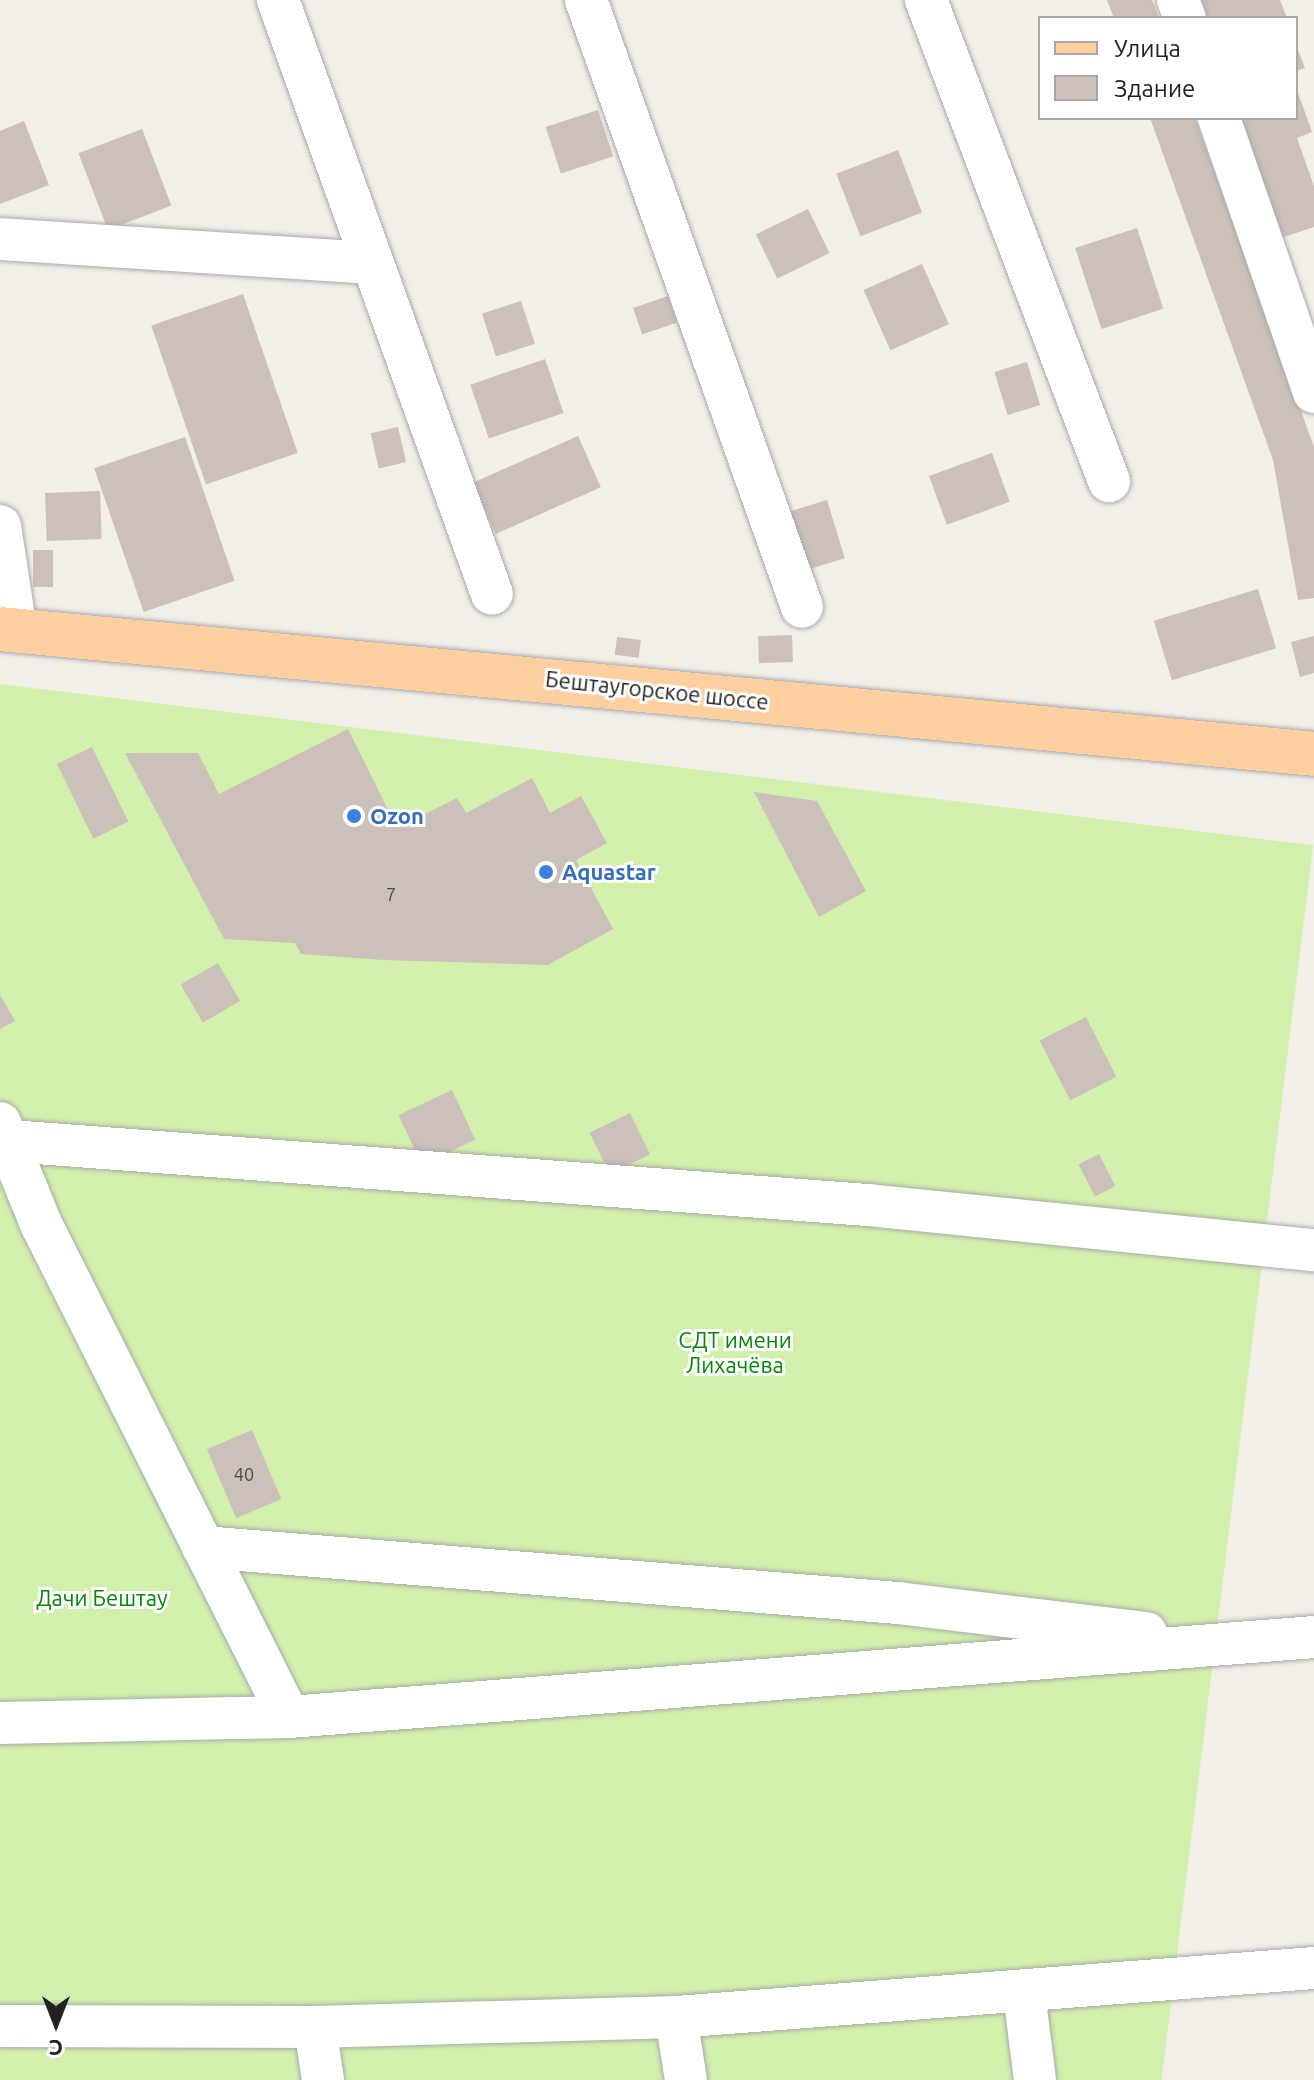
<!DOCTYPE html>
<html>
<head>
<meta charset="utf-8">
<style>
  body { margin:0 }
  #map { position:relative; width:1314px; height:2080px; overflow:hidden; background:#f2eee8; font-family:Ubuntu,sans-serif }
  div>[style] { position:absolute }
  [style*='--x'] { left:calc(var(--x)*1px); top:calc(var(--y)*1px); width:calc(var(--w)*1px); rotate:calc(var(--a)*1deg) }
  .grass>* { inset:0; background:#d2f0ab; transform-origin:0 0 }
  .building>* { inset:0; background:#cbc0ba; transform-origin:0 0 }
  .roads { filter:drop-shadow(0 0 2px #a9a9a9) drop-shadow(0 0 2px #a9a9a9) }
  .minor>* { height:42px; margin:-21px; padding:0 21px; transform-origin:21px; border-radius:21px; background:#fff }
  .major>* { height:44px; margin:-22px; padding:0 22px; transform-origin:22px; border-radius:22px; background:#ffcfa0 }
  .dots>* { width:22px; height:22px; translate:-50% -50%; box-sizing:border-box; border:4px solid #fff; border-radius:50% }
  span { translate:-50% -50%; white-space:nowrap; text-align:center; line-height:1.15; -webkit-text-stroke:6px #fff; paint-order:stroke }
  .number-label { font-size:18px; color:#4c4a48 }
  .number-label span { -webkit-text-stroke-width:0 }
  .street-label { font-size:22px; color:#222 }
  .shop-label { font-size:22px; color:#366cbe; font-weight:700 }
  .left { translate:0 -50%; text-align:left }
  .park-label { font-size:22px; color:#038704 }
  .legend { position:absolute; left:1038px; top:16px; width:260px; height:104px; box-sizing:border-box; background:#fff; border:2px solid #a7a7a7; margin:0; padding:10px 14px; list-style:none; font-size:24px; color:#222 }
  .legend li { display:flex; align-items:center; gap:16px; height:40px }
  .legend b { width:40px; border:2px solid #a7a7a7 }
  .north { position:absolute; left:16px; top:1984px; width:80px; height:80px; -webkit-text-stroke:6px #fff; paint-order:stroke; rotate:180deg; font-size:22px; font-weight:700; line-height:32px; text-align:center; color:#222 }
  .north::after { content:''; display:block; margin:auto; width:28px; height:36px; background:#222; clip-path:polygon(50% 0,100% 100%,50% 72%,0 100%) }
</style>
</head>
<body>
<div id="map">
  <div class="grass">
    <i style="left:0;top:684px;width:1323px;height:1396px;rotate:7deg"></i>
  </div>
  <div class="building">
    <i style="clip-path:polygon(1107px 0,1152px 0,1159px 18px,1114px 18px)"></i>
    <i style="clip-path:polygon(1196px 0,1280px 0,1287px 18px,1203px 18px)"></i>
    <i style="clip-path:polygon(1296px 45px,1305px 68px,1296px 71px)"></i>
    <i style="clip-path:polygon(1296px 87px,1312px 132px,1297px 138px,1314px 186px,1314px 227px,1278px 239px,1237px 118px,1296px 118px)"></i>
    <i style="left:598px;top:110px;width:49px;height:55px;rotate:72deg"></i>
    <i style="clip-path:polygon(1150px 118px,1195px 118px,1314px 447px,1314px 598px,1298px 600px,1273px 460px)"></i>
    <i style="clip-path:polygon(24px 121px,49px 185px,0 204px,0 131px)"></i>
    <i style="left:142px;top:129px;width:82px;height:68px;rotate:69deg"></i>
    <i style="left:898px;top:150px;width:67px;height:66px;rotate:69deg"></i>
    <i style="left:808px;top:209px;width:49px;height:58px;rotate:64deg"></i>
    <i style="left:1137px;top:228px;width:85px;height:65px;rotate:72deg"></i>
    <i style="left:922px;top:264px;width:66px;height:64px;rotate:66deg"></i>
    <i style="left:243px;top:294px;width:168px;height:97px;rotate:71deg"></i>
    <i style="left:668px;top:296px;width:28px;height:37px;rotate:71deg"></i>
    <i style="left:521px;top:301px;width:45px;height:41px;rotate:72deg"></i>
    <i style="left:545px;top:359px;width:57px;height:79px;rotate:71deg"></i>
    <i style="left:1027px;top:362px;width:45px;height:34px;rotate:73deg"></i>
    <i style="left:398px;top:427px;width:36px;height:28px;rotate:77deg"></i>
    <i style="left:578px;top:436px;width:56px;height:115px;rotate:66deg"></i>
    <i style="left:185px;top:437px;width:152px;height:96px;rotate:71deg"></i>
    <i style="left:992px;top:453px;width:52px;height:67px;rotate:70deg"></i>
    <i style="left:100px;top:491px;width:48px;height:55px;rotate:88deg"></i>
    <i style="left:827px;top:500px;width:61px;height:41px;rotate:73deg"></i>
    <i style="left:33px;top:550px;width:20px;height:37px"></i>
    <i style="left:1258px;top:589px;width:62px;height:109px;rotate:73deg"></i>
    <i style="left:792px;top:635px;width:27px;height:34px;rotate:88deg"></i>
    <i style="clip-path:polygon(1314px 636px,1314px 673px,1300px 677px,1291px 642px)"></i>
    <i style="left:617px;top:637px;width:24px;height:18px;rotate:7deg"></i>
    <i style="clip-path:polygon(348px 729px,397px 828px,457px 798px,466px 813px,532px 778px,550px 813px,581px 796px,607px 843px,576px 860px,613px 929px,548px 965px,383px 960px,301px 954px,295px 943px,224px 939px,125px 753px,198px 753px,219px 794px)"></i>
    <i style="left:92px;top:747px;width:83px;height:39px;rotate:64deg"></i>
    <i style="clip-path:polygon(754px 792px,817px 801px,866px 891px,819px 917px)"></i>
    <i style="left:218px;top:963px;width:44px;height:43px;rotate:60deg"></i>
    <i style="clip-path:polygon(0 995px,15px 1021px,0 1029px)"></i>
    <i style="left:1086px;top:1017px;width:67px;height:52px;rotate:63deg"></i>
    <i style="left:452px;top:1090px;width:55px;height:59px;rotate:65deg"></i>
    <i style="left:630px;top:1113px;width:46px;height:45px;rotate:64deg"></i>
    <i style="left:1099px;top:1154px;width:36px;height:23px;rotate:63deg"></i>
    <i style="left:252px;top:1430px;width:75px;height:49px;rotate:67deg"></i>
  </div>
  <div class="roads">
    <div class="minor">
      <i style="--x:278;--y:0;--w:631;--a:70.19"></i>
      <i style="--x:586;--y:0;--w:644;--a:70.41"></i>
      <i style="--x:926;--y:0;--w:515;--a:69.17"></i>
      <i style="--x:1178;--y:0;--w:19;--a:69"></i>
      <i style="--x:1219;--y:118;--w:290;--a:70.9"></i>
      <i style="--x:0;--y:239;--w:372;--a:3.7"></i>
      <i style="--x:0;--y:526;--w:105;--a:81.3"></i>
      <i style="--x:0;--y:1123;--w:109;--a:67.9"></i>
      <i style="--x:41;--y:1224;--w:552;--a:63.3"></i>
      <i style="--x:10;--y:1141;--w:860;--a:4.27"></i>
      <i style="--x:868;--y:1205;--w:448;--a:5.8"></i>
      <i style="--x:203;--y:1547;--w:697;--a:4.61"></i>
      <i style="--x:898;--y:1603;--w:250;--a:6.9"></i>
      <i style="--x:0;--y:1723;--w:289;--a:-1.2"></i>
      <i style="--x:289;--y:1717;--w:1028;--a:-4.46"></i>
      <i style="--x:1024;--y:1993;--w:88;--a:82.8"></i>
      <i style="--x:676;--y:2017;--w:64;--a:81"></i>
      <i style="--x:0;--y:2026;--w:315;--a:0.2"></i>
      <i style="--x:315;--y:2027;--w:361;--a:-1.6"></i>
      <i style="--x:676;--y:2017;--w:640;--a:-4.39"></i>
      <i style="--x:315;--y:2027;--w:54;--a:81.4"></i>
    </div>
    <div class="major">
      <i style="--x:0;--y:629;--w:1320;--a:5.43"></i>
    </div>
  </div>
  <div class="dots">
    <i style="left:354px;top:816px;background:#3f7fe0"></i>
    <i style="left:546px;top:872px;background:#3f7fe0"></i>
  </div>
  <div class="number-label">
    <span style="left:391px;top:894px">7</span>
    <span style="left:244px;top:1474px">40</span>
  </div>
  <div class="street-label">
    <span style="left:657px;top:690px;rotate:6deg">Бештаугорское шоссе</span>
  </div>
  <div class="shop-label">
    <span class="left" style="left:370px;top:816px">Ozon</span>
    <span class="left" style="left:562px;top:872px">Aquastar</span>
  </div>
  <div class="park-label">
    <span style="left:735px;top:1352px">СДТ имени<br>Лихачёва</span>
    <span style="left:102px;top:1598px">Дачи Бештау</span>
  </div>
  <ul class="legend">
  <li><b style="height:10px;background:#ffcfa0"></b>Улица</li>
  <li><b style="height:22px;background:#cbc0ba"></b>Здание</li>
  </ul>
  <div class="north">С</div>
</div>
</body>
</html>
